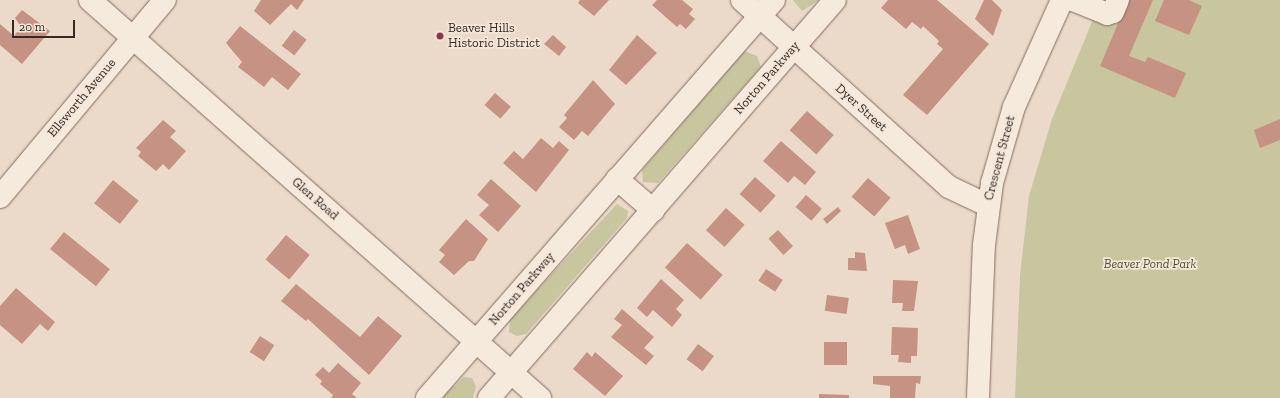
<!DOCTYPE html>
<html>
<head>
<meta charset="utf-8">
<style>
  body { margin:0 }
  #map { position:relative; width:1280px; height:398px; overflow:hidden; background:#ebdaca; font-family:"Zilla Slab",serif }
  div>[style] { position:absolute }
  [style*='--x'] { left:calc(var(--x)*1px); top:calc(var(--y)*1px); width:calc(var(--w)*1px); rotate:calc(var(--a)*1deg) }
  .green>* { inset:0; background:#c8c59f }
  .building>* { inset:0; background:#c59284; transform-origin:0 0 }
  .roads { filter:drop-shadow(0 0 1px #866c60) drop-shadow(0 0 1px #866c60) }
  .minor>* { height:22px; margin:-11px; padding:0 11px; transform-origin:11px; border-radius:11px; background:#f6eadd }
  .dots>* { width:11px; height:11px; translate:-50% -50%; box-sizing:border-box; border:2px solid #f3e6d9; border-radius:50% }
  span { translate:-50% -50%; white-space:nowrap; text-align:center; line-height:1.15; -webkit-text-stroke:3.5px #f3e6d9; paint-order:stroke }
  .poi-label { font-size:13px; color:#382822 }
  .left { translate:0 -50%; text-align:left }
  .street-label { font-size:13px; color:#382822 }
  .park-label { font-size:13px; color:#51532b; font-style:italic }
  .scale { position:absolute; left:12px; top:20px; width:63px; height:18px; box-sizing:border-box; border:2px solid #382822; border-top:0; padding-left:5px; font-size:12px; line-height:14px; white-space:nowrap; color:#382822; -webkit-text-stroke:3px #f3e6d9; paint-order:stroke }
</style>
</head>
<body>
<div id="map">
  <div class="green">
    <i style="clip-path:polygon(793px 0,819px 0,802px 11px)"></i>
    <i style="clip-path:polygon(1101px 0,1280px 0,1280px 398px,1015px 398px,1020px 276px,1029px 196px,1052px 119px)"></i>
    <i style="clip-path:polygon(744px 51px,757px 56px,761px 67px,658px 183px,643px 182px,642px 170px)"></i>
    <i style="clip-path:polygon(617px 204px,628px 211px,627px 218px,526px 334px,517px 336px,509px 332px,510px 319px)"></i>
    <i style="clip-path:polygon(464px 377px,472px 378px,476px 386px,473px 398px,441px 398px)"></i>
  </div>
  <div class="building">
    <i style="clip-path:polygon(261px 0,304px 0,297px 10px,291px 4px,270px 25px,254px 11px)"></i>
    <i style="clip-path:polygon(580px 0,609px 0,594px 16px,578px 3px)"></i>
    <i style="clip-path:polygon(657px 0,682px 0,693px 9px,689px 14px,695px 19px,686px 29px,680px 24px,677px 27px,652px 5px)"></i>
    <i style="clip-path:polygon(888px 0,937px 0,989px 44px,927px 115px,903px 95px,943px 49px,937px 44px,939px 41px,923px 26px,921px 29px,912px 22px,906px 29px,881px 8px)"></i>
    <i style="clip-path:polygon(984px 0,992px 0,1002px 10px,993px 36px,975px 19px)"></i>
    <i style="clip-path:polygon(1128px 0,1153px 0,1129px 56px,1145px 62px,1148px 57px,1186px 73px,1175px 98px,1100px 66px)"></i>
    <i style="clip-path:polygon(1164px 0,1189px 0,1202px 6px,1189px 35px,1155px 21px)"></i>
    <i style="clip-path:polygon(22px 10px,50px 31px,22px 64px,0 45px,0 24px,14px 36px,21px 27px,15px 18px)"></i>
    <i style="clip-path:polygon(240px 26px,301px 74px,288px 90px,272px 77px,264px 87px,238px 67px,242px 62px,226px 43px)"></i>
    <i style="left:294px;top:30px;width:16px;height:20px;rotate:38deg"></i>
    <i style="clip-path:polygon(553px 35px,566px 47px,559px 56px,544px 44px)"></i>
    <i style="clip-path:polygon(637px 35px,657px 53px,626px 85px,609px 70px)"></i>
    <i style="clip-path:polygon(593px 80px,615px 104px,588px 136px,582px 131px,574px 140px,559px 127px,567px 118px,564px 115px)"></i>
    <i style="left:495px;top:93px;width:21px;height:16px;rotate:41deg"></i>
    <i style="left:807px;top:111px;width:36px;height:26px;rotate:42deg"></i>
    <i style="clip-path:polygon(1280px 119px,1280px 140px,1260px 148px,1254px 130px)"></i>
    <i style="clip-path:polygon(163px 120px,176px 131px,170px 137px,186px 151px,169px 170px,163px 164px,156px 171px,138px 156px,141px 152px,136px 148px)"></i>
    <i style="clip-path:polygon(541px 138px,553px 148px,559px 141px,569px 150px,536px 192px,503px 163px,514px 151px,523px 159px)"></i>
    <i style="clip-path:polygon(781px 141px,816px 172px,805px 185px,794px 176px,788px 183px,763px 161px)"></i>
    <i style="left:755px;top:177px;width:28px;height:23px;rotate:42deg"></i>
    <i style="left:868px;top:178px;width:30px;height:25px;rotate:41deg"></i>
    <i style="clip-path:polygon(491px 179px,521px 206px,498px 232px,479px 215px,489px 205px,477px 195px)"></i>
    <i style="left:113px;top:180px;width:33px;height:30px;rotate:39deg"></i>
    <i style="left:806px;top:195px;width:21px;height:16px;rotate:41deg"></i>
    <i style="clip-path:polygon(838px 207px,841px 211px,827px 224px,823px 219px)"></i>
    <i style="left:726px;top:208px;width:25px;height:30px;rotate:42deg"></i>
    <i style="clip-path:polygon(908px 215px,920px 249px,908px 254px,905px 245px,895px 249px,885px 223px)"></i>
    <i style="clip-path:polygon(466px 219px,488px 239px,474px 261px,469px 261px,454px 275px,439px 262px,445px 255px,439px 250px)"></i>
    <i style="left:778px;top:230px;width:22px;height:13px;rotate:47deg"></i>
    <i style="left:64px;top:232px;width:59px;height:22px;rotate:39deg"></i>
    <i style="left:286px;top:235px;width:31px;height:32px;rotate:40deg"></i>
    <i style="left:687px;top:243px;width:48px;height:33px;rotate:42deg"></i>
    <i style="clip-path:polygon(855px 252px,865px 253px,867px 271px,848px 270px,848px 258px,855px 258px)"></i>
    <i style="left:766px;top:269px;width:20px;height:14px;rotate:33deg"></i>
    <i style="clip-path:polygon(661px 279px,684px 300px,676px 309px,682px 315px,672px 327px,653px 310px,647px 317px,637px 308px)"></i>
    <i style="clip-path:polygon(893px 280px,918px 281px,914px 311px,902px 311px,903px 303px,892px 303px)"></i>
    <i style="clip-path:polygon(296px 284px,360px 337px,378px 316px,402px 336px,369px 375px,308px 319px,306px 321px,281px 301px)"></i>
    <i style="clip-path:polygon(16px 288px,55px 322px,48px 331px,40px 324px,22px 344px,0 325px,0 306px)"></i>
    <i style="left:827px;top:295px;width:22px;height:16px;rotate:8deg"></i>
    <i style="clip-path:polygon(622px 309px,654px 337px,644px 348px,654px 356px,646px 365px,611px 337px,622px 325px,614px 319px)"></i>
    <i style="clip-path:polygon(892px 327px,918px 328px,917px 356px,911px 356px,911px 363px,898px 362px,899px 355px,891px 355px)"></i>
    <i style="left:260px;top:336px;width:17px;height:19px;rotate:33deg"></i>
    <i style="left:824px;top:342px;width:23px;height:23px"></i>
    <i style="left:698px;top:344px;width:20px;height:19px;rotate:37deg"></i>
    <i style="clip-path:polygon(587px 352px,592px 357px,595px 352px,623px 376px,605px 396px,573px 369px)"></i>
    <i style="clip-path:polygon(338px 363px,361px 383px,352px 394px,357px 398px,331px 398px,333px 395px,320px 384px,322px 381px,315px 375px,323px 367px,329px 373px)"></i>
    <i style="clip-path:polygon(873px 376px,921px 376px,920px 384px,916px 383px,915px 398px,890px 398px,890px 386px,873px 384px)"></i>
    <i style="clip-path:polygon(819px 394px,849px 395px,849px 398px,819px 398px)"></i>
  </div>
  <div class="roads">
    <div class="minor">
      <i style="--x:90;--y:0;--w:601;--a:41.49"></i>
      <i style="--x:742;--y:0;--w:279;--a:42.1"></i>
      <i style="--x:949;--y:187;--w:42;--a:25.3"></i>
      <i style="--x:1073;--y:0;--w:37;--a:22"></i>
      <i style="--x:1107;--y:14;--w:6;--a:-18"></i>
      <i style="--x:1113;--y:12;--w:13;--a:-67"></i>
      <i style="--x:617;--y:179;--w:48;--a:40.7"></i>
      <i style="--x:0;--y:197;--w:257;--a:-50.1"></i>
      <i style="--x:427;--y:398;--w:528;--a:-48.92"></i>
      <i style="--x:489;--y:398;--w:527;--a:-49"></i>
      <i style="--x:978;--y:398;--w:153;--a:-87.8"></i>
      <i style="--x:984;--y:245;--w:63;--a:-82.6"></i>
      <i style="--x:992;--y:183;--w:79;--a:-73.9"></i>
      <i style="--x:1014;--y:107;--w:117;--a:-65.8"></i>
    </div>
  </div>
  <div class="dots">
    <i style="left:440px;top:36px;background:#903649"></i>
  </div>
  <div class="poi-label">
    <span class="left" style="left:448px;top:36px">Beaver Hills<br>Historic District</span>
  </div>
  <div class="street-label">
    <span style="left:767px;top:78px;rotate:-49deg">Norton Parkway</span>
    <span style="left:82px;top:98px;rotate:-50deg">Ellsworth Avenue</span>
    <span style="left:861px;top:108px;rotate:42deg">Dyer Street</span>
    <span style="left:1000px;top:158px;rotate:-75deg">Crescent Street</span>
    <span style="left:315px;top:199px;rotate:41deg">Glen Road</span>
    <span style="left:522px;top:289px;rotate:-49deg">Norton Parkway</span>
  </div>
  <div class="park-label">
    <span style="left:1150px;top:264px">Beaver Pond Park</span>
  </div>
  <div class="scale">20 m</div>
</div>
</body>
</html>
